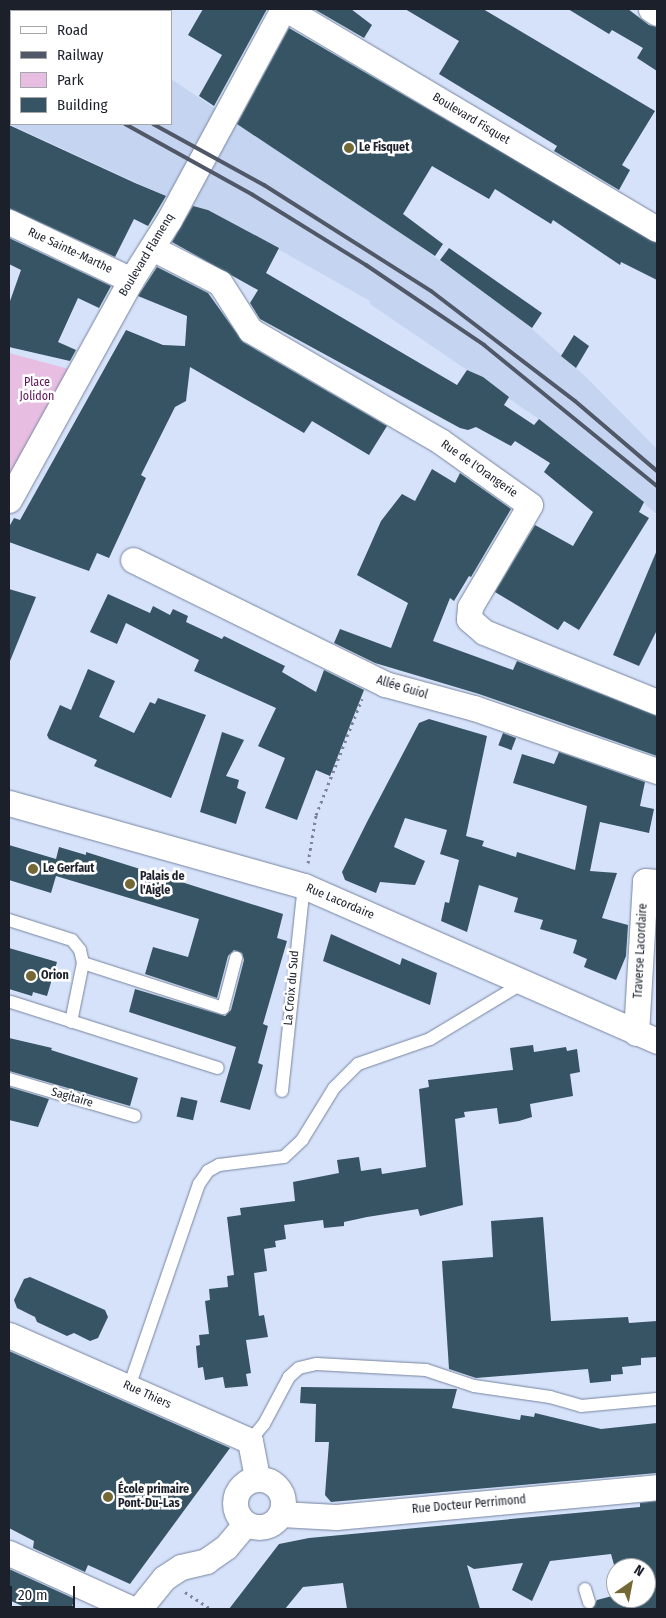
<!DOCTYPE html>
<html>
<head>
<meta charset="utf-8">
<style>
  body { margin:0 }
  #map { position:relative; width:666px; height:1618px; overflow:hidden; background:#d6e2fa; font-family:"Fira Sans Condensed",sans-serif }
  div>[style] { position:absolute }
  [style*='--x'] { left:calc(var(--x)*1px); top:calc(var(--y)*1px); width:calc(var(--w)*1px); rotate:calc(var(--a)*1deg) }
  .built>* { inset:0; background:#c5d4f0 }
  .green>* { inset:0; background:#e7bde2 }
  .building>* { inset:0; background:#365463; transform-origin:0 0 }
  .path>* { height:3px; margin-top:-1.5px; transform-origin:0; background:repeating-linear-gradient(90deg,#7c8597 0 2.5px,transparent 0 6.5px) }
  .roads { filter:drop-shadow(0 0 1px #76849f) drop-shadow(0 0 1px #76849f) }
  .service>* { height:12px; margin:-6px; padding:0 6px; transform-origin:6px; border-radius:6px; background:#fff }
  .minor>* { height:25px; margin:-12.5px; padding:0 12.5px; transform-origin:12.5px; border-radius:12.5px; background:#fff }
  .minor>.ring { margin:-12.5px; padding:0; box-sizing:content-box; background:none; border:25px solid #fff; border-radius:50% }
  .rail>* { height:4px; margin:-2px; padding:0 2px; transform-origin:2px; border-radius:2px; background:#505766 }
  .dots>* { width:14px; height:14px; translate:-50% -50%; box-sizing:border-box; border:2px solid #fff; border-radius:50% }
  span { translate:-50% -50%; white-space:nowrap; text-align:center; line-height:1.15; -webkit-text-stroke:5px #fff; paint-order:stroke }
  .street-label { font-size:12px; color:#1b202b }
  .poi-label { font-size:12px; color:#1b202b; font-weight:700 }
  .left { translate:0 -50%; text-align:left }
  .park-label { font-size:12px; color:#5d125a }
  .frame { position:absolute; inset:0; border:10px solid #1b202b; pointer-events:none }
  .legend { position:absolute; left:10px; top:10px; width:162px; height:115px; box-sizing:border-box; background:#fff; border:1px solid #a4a6aa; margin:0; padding:6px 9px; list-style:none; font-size:15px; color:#1b202b }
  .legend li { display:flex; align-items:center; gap:10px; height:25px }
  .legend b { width:25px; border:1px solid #a4a6aa }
  .north { position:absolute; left:606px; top:1558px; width:50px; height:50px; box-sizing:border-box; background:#fff; border:1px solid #a4a6aa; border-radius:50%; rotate:33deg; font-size:14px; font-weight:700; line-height:20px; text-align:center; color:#1b202b }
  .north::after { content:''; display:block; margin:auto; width:18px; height:22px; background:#746835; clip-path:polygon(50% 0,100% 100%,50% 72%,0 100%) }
  .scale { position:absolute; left:10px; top:1586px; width:65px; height:22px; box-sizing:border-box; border:2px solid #1b202b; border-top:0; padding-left:6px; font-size:15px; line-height:18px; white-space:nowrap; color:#1b202b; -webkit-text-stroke:4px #fff; paint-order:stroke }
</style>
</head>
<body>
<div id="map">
  <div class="built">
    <i style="clip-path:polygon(9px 9px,41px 11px,11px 11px,11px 124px,171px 124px,171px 79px,421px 247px,522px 320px,587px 378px,657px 449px,657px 514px,539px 419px,370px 304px,370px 301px,207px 209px,187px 206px,9px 124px)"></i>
  </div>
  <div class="green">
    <i style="clip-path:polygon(9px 353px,80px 372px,9px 476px)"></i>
  </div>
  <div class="building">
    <i style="clip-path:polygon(203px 9px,267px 9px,214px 106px,199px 96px,222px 55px,188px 35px)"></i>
    <i style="clip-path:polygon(314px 9px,351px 9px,372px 25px,364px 38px)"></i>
    <i style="clip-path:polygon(405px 9px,483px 9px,655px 111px,622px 165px,630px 170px,619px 190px,554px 151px,557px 146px,439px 74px,459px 41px)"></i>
    <i style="clip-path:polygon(568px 9px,628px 9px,649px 25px,657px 27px,657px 71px,637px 58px,643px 48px,612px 30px,609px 34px)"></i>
    <i style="clip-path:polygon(289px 28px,657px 243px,657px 280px,621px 262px,620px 265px,553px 220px,551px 224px,495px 189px,489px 199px,432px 166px,403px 214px,443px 244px,435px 256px,237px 124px)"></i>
    <i style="clip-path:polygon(9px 125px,135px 183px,166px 196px,148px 226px,134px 219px,115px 257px,9px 208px)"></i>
    <i style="clip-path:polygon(193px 206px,208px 210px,279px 248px,266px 273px,457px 385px,467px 370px,483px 377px,509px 397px,504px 405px,534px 425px,539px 419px,644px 502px,639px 512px,649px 518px,579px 630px,564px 621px,558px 630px,495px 592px,535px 525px,573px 546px,593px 512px,544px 472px,550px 463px,515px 441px,511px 446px,476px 427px,468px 430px,460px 428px,260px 319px,250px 303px,258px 290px,172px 242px)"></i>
    <i style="clip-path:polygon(9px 238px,111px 286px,99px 308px,78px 298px,58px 342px,76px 350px,70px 361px,9px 347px,9px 304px,21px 270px,9px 264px)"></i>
    <i style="clip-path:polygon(449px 248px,542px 313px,532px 328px,440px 260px)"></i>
    <i style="clip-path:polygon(157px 267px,208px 293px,243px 342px,387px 426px,369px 455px,312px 421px,304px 433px,190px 367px,186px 401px,175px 407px,141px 475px,146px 478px,109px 558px,97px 553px,89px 571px,9px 542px,9px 527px,14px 518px,20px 520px,126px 330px,163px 345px,185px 346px,187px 316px,138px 296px)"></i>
    <i style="clip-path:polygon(574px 335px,589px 346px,576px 368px,561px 356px)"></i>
    <i style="clip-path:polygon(432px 469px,455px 483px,460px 473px,511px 509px,471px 577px,469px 576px,454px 601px,450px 598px,433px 641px,513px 670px,517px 661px,657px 716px,657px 756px,479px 694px,375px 663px,334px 643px,340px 629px,391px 648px,408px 603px,357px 575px,381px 521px,402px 494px,415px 501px)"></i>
    <i style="clip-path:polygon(657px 550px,657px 630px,639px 666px,613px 655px)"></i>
    <i style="clip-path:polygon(9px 589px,36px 597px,10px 661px,9px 661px)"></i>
    <i style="clip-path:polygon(108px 594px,150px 613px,153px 606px,170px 615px,173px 609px,188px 616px,186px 622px,222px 639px,224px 636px,285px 666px,282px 672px,316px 692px,324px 670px,364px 690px,330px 776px,316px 770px,297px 820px,265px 808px,285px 758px,258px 746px,276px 708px,194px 671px,199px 660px,126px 623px,117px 644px,90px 632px)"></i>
    <i style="clip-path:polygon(88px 669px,115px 681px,99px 717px,134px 733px,150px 702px,155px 704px,158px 698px,206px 715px,171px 798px,94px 766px,97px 760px,49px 739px,47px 735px,60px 705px,71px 710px)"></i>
    <i style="clip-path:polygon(429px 719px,487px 736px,466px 836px,484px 841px,482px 846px,516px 857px,517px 852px,575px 870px,587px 806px,513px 783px,522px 754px,554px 764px,559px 752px,645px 782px,640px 806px,654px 809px,649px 833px,600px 822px,590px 871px,617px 873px,602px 918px,628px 925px,626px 956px,616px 980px,584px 967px,587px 959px,573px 953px,577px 940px,540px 929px,543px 920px,514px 912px,518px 898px,479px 885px,467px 932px,441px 921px,445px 902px,449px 903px,459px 860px,440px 854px,447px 830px,405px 818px,394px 847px,425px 861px,415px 885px,380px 882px,376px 893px,345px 880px,342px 872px,367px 822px,419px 723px)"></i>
    <i style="clip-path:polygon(222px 732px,244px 740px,226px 776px,239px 780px,237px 788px,246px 792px,236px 824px,200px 812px)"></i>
    <i style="left:503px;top:733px;width:14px;height:13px;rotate:21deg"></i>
    <i style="clip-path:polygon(9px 845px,56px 859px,59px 847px,86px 855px,86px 852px,283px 914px,277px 938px,287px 941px,263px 1024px,268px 1026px,258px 1063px,263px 1065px,250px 1110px,220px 1102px,236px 1047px,129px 1012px,135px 989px,225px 1016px,231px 1010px,244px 960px,242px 953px,234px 950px,228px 956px,217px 998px,145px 974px,153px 947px,188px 957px,199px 919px,56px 876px,51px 893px,9px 880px)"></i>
    <i style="clip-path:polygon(331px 934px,400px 965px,402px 958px,437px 973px,430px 1005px,323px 961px)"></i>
    <i style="clip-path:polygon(9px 948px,57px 962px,47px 996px,33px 992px,32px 996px,9px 989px)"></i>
    <i style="clip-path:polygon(9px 1038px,52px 1048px,51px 1050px,138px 1078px,130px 1106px,9px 1071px)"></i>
    <i style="clip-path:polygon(533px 1045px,534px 1052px,566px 1047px,567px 1051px,577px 1049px,580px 1072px,570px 1074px,573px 1096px,530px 1104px,532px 1117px,519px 1121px,499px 1124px,497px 1108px,464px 1112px,465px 1117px,455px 1119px,463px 1205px,420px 1216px,418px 1209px,367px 1217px,344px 1222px,344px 1226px,324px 1228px,323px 1220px,284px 1225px,286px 1239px,275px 1241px,276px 1247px,264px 1249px,267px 1271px,254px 1273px,259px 1316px,264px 1315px,268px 1337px,246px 1340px,251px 1373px,246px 1374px,248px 1386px,225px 1388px,223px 1377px,205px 1380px,203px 1367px,198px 1368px,196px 1346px,200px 1345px,199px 1335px,209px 1334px,205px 1301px,210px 1300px,209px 1289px,228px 1287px,227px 1276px,234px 1275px,227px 1217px,241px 1215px,240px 1208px,295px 1201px,293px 1182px,339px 1173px,337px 1160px,359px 1157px,361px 1171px,381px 1168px,382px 1174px,426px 1167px,419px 1089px,429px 1087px,428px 1080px,513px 1070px,510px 1048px)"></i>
    <i style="clip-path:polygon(9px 1087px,49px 1099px,38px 1127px,9px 1120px)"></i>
    <i style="left:181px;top:1097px;width:17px;height:20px;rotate:13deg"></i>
    <i style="clip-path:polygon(543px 1217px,551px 1321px,628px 1317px,629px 1323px,657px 1321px,657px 1357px,641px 1358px,641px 1365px,622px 1367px,623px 1374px,611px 1375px,611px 1381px,590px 1383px,588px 1369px,476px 1378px,449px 1369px,442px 1261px,493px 1257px,491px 1221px)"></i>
    <i style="clip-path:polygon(30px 1277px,105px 1310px,108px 1317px,98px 1338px,90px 1341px,74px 1333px,67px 1336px,37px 1322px,35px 1317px,17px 1308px,14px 1300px,24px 1279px)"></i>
    <i style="clip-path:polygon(9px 1351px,230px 1448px,130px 1584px,88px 1565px,85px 1572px,33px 1548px,34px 1541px,9px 1528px)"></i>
    <i style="clip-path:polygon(301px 1387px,457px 1389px,452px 1408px,520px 1420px,521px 1415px,534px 1417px,535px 1413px,601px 1429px,657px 1423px,657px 1473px,331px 1502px,325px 1495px,329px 1442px,315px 1442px,316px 1404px,300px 1403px)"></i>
    <i style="clip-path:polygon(657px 1501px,657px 1609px,592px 1609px,597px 1600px,616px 1595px,616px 1598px,646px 1598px,646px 1568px,616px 1568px,616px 1572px,611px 1554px,550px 1561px,532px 1601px,512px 1590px,523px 1563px,474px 1569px,467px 1565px,480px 1609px,347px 1609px,343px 1583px,303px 1587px,285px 1609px,229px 1609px,279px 1544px,309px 1538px,640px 1507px,640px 1503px)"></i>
    <i style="clip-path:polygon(9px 1569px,75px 1599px,71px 1609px,29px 1609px,9px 1600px)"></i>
  </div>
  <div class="path">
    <i style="--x:308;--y:863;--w:49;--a:-80.5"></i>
    <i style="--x:316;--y:815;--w:125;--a:-68.4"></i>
    <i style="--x:185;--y:1592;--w:31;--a:33"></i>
  </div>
  <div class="roads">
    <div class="service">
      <i style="--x:9;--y:920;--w:66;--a:17.6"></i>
      <i style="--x:72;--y:940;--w:13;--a:51"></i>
      <i style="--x:80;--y:950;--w:13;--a:77"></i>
      <i style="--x:83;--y:963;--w:60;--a:101.5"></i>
      <i style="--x:83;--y:963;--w:147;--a:17.8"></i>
      <i style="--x:223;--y:1008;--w:52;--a:-75.4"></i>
      <i style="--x:11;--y:1002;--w:217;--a:17.7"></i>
      <i style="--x:9;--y:1079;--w:131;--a:16.4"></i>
      <i style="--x:282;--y:1091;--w:206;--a:-83.9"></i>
      <i style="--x:129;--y:1387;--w:215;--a:-71"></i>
      <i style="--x:199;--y:1184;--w:16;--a:-55"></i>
      <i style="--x:208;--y:1171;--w:13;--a:-29"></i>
      <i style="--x:219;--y:1165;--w:65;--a:-7"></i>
      <i style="--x:284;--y:1157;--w:25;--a:-43"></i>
      <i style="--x:302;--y:1140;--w:61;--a:-58.4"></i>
      <i style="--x:334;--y:1088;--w:34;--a:-45"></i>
      <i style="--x:358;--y:1064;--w:76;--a:-19.1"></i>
      <i style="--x:430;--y:1039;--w:109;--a:-31.1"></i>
      <i style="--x:250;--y:1441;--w:22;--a:-51"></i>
      <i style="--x:264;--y:1424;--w:53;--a:-62"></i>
      <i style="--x:289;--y:1377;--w:13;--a:-42"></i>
      <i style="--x:299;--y:1368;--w:18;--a:-13"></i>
      <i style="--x:317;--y:1364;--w:109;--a:3.2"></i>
      <i style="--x:426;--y:1370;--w:51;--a:18.4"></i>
      <i style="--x:474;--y:1386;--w:77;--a:8.2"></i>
      <i style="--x:550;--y:1397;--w:32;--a:16"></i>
      <i style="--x:581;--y:1406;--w:76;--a:-5.3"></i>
      <i style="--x:585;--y:1589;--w:14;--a:73"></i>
    </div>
    <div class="minor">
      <i style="--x:286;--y:9;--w:431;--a:30.7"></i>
      <i style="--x:651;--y:9;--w:7;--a:34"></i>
      <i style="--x:9;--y:222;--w:135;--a:25.4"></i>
      <i style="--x:152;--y:248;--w:76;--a:27.2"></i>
      <i style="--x:220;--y:283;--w:56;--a:57.4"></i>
      <i style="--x:250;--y:330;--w:220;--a:30.3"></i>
      <i style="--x:440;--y:441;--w:110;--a:35.4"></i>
      <i style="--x:530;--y:505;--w:118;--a:120.5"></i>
      <i style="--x:470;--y:607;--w:12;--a:95"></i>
      <i style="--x:469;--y:619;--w:20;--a:41"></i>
      <i style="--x:484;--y:632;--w:187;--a:22"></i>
      <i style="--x:9;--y:500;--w:252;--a:-61"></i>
      <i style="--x:131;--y:280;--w:71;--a:-57.7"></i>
      <i style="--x:169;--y:220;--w:240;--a:-61.6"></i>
      <i style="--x:133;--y:560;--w:281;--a:26.2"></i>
      <i style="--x:385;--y:684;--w:92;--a:15.1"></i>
      <i style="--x:474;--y:708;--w:194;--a:19"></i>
      <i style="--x:9;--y:803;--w:306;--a:15.7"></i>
      <i style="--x:304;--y:886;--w:386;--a:23.7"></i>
      <i style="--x:636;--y:1033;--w:152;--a:-86.6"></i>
      <i style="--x:645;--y:881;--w:12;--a:5"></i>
      <i style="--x:9;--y:1335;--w:263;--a:23.7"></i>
      <i style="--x:250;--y:1441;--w:38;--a:79"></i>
      <i class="ring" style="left:235px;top:1479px;width:23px;height:23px"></i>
      <i style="--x:281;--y:1514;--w:55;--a:3.1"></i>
      <i style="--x:336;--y:1517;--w:322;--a:-5.3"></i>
      <i style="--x:9;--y:1553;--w:135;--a:24.5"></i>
      <i style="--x:139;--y:1609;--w:40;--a:-51"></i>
      <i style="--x:164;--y:1578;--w:20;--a:-33"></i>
      <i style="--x:181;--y:1567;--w:26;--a:-13"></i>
      <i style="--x:206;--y:1561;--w:24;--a:-35"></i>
      <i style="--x:226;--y:1547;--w:30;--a:-50"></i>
    </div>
  </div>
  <div class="rail">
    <i style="--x:9;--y:54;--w:2;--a:27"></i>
    <i style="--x:9;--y:69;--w:2;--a:27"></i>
    <i style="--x:125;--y:124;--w:146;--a:29"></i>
    <i style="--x:253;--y:195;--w:133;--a:31.8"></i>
    <i style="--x:366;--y:265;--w:143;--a:34.1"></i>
    <i style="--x:484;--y:345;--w:223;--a:39.2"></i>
    <i style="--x:153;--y:124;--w:127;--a:28.8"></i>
    <i style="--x:264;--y:185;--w:198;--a:32.4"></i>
    <i style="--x:431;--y:291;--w:181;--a:37.4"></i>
    <i style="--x:575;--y:401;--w:108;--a:40.5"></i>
  </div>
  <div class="dots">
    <i style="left:349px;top:148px;background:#746835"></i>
    <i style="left:33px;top:869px;background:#746835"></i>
    <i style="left:130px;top:884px;background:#746835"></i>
    <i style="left:31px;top:976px;background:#746835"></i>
    <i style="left:108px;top:1497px;background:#746835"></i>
  </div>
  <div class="street-label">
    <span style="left:471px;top:119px;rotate:31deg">Boulevard Fisquet</span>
    <span style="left:70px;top:251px;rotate:25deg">Rue Sainte-Marthe</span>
    <span style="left:147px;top:255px;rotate:-59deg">Boulevard Flamenq</span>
    <span style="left:479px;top:469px;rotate:35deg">Rue de l'Orangerie</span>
    <span style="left:402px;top:688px;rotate:17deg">Allée Guiol</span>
    <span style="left:340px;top:902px;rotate:23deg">Rue Lacordaire</span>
    <span style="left:641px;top:951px;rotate:-87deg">Traverse Lacordaire</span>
    <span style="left:292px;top:988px;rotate:-85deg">La Croix du Sud</span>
    <span style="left:72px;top:1098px;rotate:16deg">Sagitaire</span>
    <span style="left:147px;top:1395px;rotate:24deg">Rue Thiers</span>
    <span style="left:469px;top:1505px;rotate:-5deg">Rue Docteur Perrimond</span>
  </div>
  <div class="poi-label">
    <span class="left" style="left:359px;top:148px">Le Fisquet</span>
    <span class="left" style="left:43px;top:869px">Le Gerfaut</span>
    <span class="left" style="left:140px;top:884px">Palais de<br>l'Aigle</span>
    <span class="left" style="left:41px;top:976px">Orion</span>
    <span class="left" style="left:118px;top:1497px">École primaire<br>Pont-Du-Las</span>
  </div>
  <div class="park-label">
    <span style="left:37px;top:390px">Place<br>Jolidon</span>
  </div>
  <div class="frame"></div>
  <ul class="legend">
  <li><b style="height:6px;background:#fff"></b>Road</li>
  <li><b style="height:6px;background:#505766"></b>Railway</li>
  <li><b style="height:14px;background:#e7bde2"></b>Park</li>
  <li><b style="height:14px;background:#365463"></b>Building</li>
  </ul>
  <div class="north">N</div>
  <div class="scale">20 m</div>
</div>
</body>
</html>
